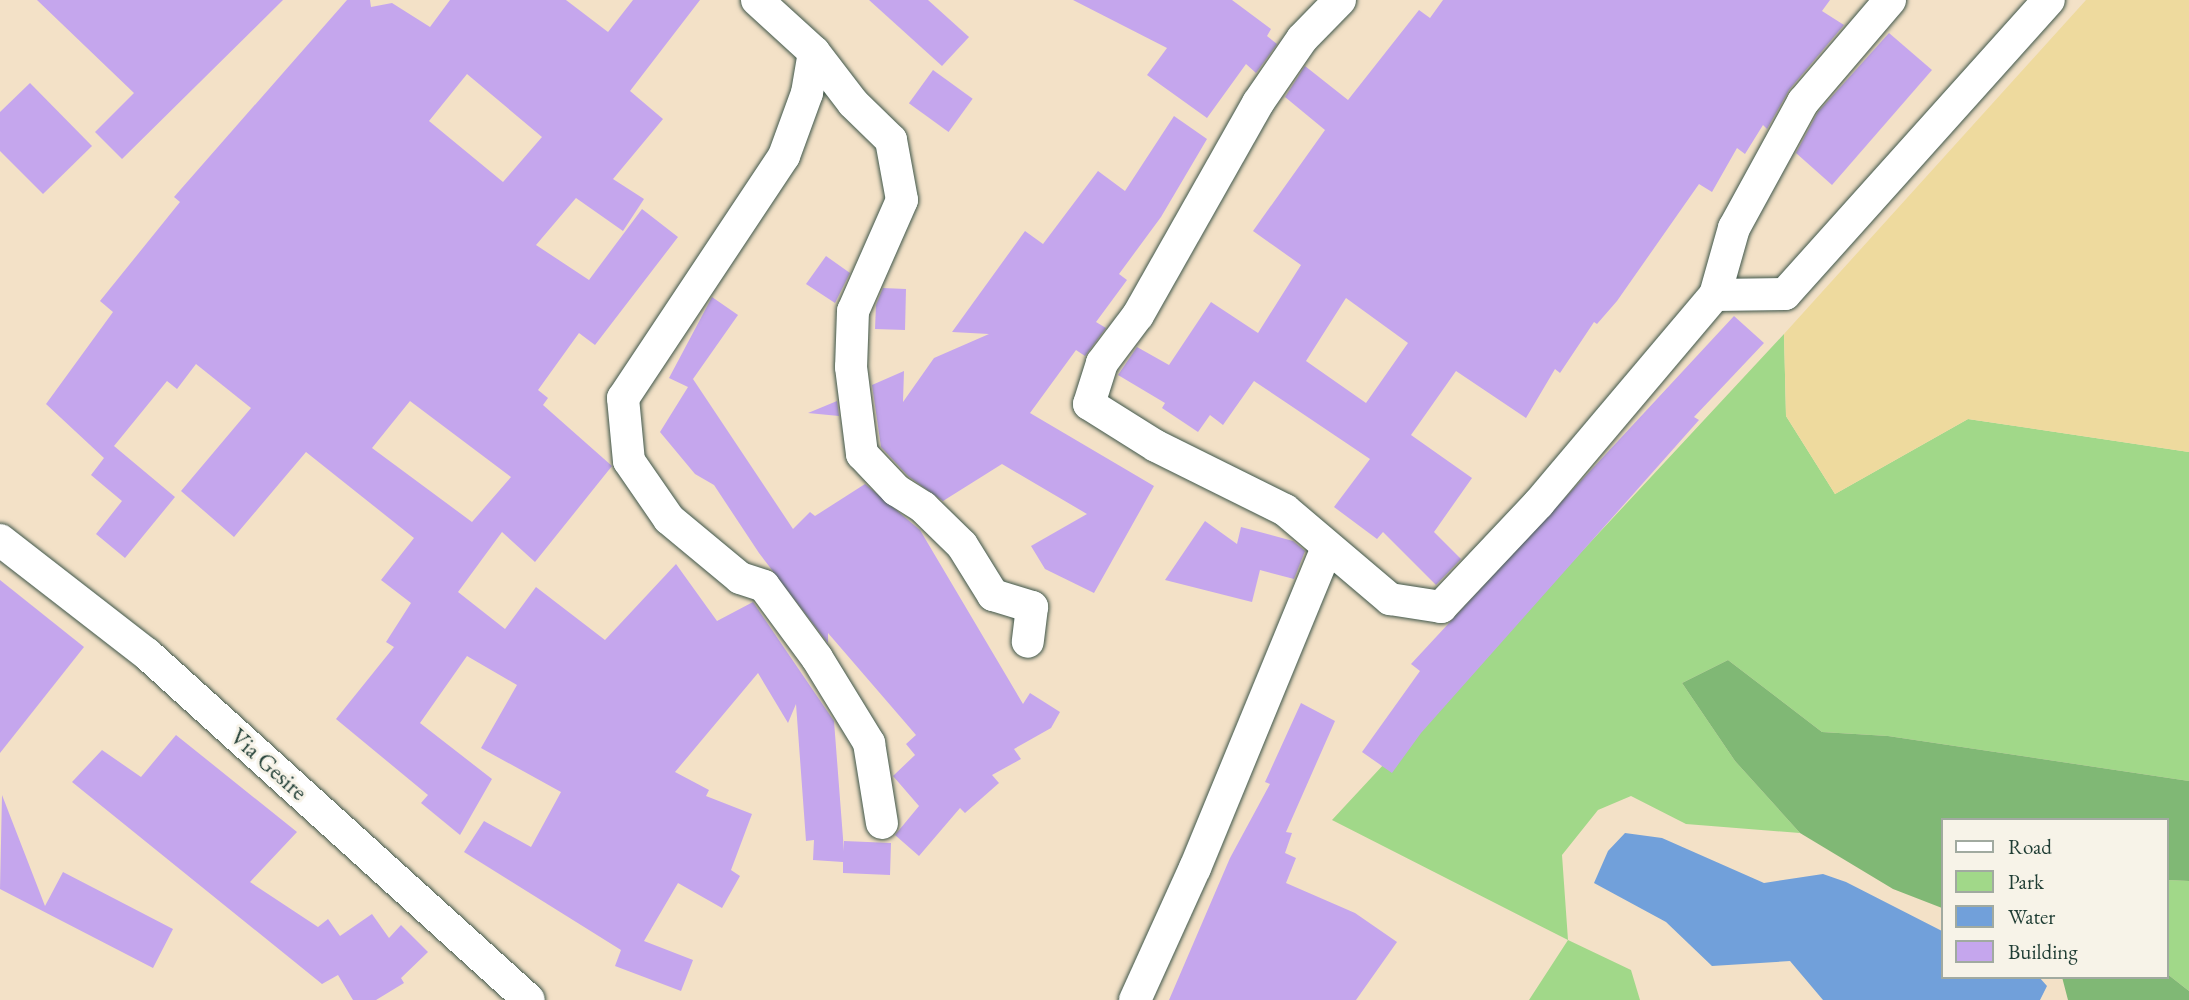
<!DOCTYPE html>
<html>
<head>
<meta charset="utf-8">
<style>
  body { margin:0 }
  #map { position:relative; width:2189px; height:1000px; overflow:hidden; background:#f3e1c7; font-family:"EB Garamond",serif }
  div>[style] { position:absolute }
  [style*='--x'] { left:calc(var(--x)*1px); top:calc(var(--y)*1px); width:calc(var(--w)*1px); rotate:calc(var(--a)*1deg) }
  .green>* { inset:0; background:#a1d889 }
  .forest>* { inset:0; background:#80b875 }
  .sand>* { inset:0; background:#eeda9e }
  .water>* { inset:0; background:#71a0da }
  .building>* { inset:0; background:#c5a6ed; transform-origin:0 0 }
  .roads { filter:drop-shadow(0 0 2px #3f564a) drop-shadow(0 0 2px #3f564a) }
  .street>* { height:32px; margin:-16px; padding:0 16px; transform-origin:16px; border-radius:16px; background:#fff }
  span { translate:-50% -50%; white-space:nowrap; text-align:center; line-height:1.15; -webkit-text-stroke:6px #f7f3e8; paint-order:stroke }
  .street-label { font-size:24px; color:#1f3d34 }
  .legend { position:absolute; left:1941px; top:818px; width:228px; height:161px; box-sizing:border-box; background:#f7f3e8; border:2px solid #a1aaa0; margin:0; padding:9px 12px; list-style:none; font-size:21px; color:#1f3d34 }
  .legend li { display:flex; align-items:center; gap:14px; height:35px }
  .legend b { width:35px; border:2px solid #a1aaa0 }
</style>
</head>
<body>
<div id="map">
  <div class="green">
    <i style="clip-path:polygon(1784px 334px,1786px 416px,1835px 494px,1968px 419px,2189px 452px,2189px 781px,1888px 736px,1822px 732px,1728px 660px,1682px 683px,1735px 761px,1800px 833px,1686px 824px,1631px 796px,1598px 810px,1562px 855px,1568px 940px,1631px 970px,1640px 1000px,1529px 1000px,1568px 940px,1332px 820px)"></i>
    <i style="clip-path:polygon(2166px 880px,2189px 881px,2189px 991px,2166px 973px)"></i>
  </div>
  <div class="forest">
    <i style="clip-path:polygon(1728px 660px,1822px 732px,1888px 736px,2189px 781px,2189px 881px,2166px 880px,2166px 820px,1942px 820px,1942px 908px,1893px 889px,1800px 833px,1735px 761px,1682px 683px)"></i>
    <i style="clip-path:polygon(2166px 973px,2189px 991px,2189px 1000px,2068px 1000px,2062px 977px,2166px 977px)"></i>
  </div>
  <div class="sand">
    <i style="clip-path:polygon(2086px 0,2189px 0,2189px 452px,1968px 419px,1835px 494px,1786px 416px,1784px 334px)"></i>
  </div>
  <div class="water">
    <i style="clip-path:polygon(1625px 833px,1662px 838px,1764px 883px,1823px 874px,1846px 882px,1942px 931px,1942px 977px,2039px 977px,2047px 986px,2040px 1000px,1823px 1000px,1790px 961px,1712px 966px,1666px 922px,1594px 883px,1608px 851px)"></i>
  </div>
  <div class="building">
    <i style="clip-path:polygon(37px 0,283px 0,122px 159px,95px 132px,134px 93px)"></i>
    <i style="clip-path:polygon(evenodd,347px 0,370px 0,371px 7px,392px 3px,430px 27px,450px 0,566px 0,608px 32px,633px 0,700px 0,630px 91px,663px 119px,613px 179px,644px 199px,623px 231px,576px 198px,536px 245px,589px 280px,642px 209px,678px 237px,595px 345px,579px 333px,538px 390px,548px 398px,543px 405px,612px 466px,535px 562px,502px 532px,458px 592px,505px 629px,536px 587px,605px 640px,676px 564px,717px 621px,753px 602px,834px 721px,844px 851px,844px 841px,891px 843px,890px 875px,843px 873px,843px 862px,813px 860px,814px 840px,806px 841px,796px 704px,788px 723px,758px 673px,675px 772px,709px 790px,706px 796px,752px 814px,731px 870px,740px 876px,722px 908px,678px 883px,644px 941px,693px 960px,681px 991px,615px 966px,621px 950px,464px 852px,484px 821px,531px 847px,561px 792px,481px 748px,517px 685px,467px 656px,420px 723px,492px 779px,460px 835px,421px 803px,428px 795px,336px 719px,394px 647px,386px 642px,411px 603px,381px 580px,414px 538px,306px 452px,234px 537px,181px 491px,251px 408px,196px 364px,177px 389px,167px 381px,114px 446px,175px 497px,125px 558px,96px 534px,122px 501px,91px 475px,104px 458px,46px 404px,113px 312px,100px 301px,180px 202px,174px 197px,347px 0,467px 74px,542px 137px,503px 182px,429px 121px,467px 74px,347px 0,410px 401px,511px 477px,472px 522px,372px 448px,410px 401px)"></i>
    <i style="clip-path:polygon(869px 0,928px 0,969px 37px,942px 66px)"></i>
    <i style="clip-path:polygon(1073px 0,1232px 0,1271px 29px,1267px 36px,1277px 44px,1256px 73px,1246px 64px,1207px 118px,1147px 75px,1167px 48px)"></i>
    <i style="clip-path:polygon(evenodd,1443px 0,1830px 0,1822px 11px,1844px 25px,1789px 90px,1767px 129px,1763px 125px,1745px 154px,1737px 148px,1712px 192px,1699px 184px,1617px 301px,1597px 324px,1594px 322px,1560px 373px,1555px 369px,1526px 418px,1456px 371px,1411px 435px,1472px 478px,1434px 532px,1461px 559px,1436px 585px,1383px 532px,1377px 539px,1334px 507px,1370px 459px,1254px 381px,1223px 425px,1210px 415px,1198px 432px,1162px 408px,1165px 403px,1118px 375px,1137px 347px,1169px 365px,1211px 302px,1258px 333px,1301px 265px,1253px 231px,1325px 130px,1285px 97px,1305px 66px,1348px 100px,1419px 10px,1430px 18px,1443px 0,1346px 298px,1408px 343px,1366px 403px,1306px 361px,1346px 298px)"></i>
    <i style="clip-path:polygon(1889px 33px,1932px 70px,1832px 185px,1796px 153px,1818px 112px)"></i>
    <i style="left:933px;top:70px;width:49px;height:41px;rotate:36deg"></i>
    <i style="clip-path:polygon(30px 83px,92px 146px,43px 194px,0 151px,0 112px)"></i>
    <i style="clip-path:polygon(1174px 116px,1207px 139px,1161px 217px,1119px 274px,1127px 280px,1096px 322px,1106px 328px,1085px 356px,1076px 350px,1030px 413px,1154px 486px,1094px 593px,1045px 569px,1031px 546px,1087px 514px,1002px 464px,943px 501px,908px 476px,881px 447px,872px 385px,904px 371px,903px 402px,934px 358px,989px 334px,952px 332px,1025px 231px,1043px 244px,1098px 171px,1125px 191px)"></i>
    <i style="clip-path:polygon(826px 256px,850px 273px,835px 303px,806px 284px)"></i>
    <i style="clip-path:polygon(883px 288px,906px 289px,905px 330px,875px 329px,876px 305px)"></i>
    <i style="clip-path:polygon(712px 297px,738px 315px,693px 379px,793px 529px,810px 512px,815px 516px,865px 484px,920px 530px,1023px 704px,1030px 693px,1060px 712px,1051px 728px,1014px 749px,1021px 759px,992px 775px,999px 783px,965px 813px,960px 808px,919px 856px,895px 835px,919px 806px,893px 776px,915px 755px,906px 744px,916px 735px,828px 633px,828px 643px,759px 553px,714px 485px,695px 474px,660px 432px,688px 387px,669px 378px)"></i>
    <i style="clip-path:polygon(1734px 316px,1764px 343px,1694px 417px,1699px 420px,1421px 733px,1392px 773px,1362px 752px,1420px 671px,1411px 664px)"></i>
    <i style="clip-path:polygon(837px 401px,839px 416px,808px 413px)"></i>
    <i style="clip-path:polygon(1205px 521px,1237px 544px,1241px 527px,1293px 541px,1305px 551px,1294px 579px,1260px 570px,1252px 602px,1165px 580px)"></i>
    <i style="clip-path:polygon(0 580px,84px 647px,0 753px)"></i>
    <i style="clip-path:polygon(1301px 703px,1335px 721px,1286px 832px,1292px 833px,1285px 853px,1296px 858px,1286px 883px,1355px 913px,1397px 942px,1356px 1000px,1169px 1000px,1230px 858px,1270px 784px,1265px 782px)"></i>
    <i style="clip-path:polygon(176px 735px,297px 832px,250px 882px,318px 927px,328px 919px,340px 936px,372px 914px,389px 938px,401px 925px,428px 952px,401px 978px,404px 983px,376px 1000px,353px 1000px,338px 975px,322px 984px,72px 782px,102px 750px,141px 777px)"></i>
    <i style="clip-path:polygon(2px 795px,45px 906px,63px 872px,173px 929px,153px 968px,0 889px)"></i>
  </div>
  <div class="roads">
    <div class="street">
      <i style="--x:757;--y:0;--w:77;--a:42.4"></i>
      <i style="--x:814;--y:52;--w:42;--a:99.7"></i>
      <i style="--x:807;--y:93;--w:67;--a:110.1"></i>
      <i style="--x:784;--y:156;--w:291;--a:123.6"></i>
      <i style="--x:623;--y:398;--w:63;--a:84.6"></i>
      <i style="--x:629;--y:461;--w:70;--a:55.4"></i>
      <i style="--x:669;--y:519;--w:92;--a:39.7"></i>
      <i style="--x:740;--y:578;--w:25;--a:18"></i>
      <i style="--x:764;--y:586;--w:89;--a:53.6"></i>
      <i style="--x:817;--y:658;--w:100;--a:58.5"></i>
      <i style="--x:869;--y:743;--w:81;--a:80.8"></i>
      <i style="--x:1340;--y:0;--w:54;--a:134.3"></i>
      <i style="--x:1302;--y:39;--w:78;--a:124.5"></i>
      <i style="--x:1258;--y:103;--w:244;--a:119.5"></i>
      <i style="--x:1138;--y:315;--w:60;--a:126.9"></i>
      <i style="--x:1102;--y:363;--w:43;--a:107.6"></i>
      <i style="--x:1089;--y:404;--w:79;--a:32.1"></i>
      <i style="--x:1156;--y:446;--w:144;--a:26.4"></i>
      <i style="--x:1285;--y:510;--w:138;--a:40.3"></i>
      <i style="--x:1390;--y:599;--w:52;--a:8.9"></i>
      <i style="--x:1441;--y:607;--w:143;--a:-46.7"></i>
      <i style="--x:1539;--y:503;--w:272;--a:-49.8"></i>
      <i style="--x:1715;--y:295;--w:70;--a:-74.2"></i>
      <i style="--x:1734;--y:228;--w:144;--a:-61.3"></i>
      <i style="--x:1803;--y:102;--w:134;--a:-49.5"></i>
      <i style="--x:814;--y:52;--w:64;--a:52.6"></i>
      <i style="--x:853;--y:103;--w:53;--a:44.2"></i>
      <i style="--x:891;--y:140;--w:61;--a:79.6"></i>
      <i style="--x:902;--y:200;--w:121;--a:113.8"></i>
      <i style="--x:853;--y:311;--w:56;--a:92"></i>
      <i style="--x:851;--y:367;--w:88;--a:82.8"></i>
      <i style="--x:862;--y:454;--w:50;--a:46.6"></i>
      <i style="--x:896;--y:490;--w:32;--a:32"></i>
      <i style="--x:923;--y:507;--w:54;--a:44.3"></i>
      <i style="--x:962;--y:545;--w:59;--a:58.2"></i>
      <i style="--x:993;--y:595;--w:41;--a:17.1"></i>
      <i style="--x:1032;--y:607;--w:35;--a:97"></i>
      <i style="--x:1715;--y:295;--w:70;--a:-0.8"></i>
      <i style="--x:1785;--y:294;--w:395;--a:-48.1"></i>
      <i style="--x:0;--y:540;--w:186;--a:37.8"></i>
      <i style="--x:147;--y:654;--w:515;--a:42.17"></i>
      <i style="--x:1135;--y:1000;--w:145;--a:-65.6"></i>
      <i style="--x:1195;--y:868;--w:347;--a:-67.6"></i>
    </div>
  </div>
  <div class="street-label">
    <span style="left:269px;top:764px;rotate:42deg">Via Gesire</span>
  </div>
  <ul class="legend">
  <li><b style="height:9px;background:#fff"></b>Road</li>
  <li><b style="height:19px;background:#a1d889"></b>Park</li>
  <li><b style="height:19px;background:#71a0da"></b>Water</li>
  <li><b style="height:19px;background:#c5a6ed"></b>Building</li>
  </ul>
</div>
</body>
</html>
